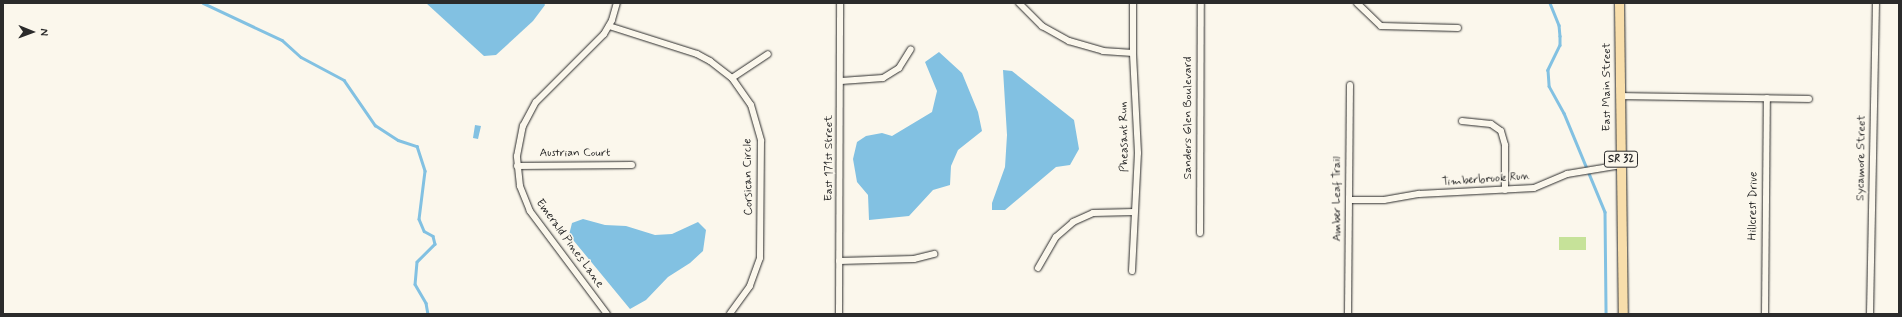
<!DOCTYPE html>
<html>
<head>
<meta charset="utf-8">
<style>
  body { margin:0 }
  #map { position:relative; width:1902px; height:317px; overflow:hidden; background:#fbf7ec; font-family:Mynerve,sans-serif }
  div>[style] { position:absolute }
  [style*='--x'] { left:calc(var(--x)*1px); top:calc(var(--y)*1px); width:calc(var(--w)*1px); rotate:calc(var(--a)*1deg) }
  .green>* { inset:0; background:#c6e299; transform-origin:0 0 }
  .water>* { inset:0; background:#82c1e2 }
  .stream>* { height:2.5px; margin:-1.25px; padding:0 1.25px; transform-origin:1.25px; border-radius:1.25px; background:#82c1e2 }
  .roads { filter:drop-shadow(0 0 1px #2b2b2b) drop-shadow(0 0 1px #2b2b2b) }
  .minor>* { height:6px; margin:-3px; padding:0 3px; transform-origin:3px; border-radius:3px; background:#fbf7ec }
  .primary>* { height:9px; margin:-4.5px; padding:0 4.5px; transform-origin:4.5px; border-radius:4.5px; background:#f8deab }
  span { translate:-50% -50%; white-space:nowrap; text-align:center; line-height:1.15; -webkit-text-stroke:3px #fbf7ec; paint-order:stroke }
  .shield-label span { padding:1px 3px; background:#fbf7ec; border:1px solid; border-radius:3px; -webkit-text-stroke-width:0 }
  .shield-label { font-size:11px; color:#2b2b2b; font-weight:700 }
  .street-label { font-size:12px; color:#2b2b2b }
  .frame { position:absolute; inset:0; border:4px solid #2b2b2b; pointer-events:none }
  .north { position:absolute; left:12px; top:12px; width:40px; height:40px; -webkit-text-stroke:3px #fbf7ec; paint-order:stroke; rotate:91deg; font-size:11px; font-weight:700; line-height:16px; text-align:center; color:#2b2b2b }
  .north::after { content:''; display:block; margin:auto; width:14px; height:18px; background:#2b2b2b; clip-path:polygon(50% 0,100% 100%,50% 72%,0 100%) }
</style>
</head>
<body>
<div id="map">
  <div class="green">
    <i style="left:1559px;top:237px;width:27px;height:13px"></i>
  </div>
  <div class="water">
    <i style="clip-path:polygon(426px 3px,544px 3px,545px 5px,533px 21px,496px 55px,484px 56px)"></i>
    <i style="clip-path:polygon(939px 52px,962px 73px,978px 112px,982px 131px,958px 150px,951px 166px,950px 185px,933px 190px,909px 216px,869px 220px,868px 195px,857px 182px,853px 159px,857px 142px,866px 136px,882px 133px,892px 136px,932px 112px,937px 91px,925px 62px)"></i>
    <i style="clip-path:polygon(1003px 70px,1012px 71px,1074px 120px,1079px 149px,1070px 165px,1056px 167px,1005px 210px,992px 210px,992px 203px,1005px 167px,1007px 135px)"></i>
    <i style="clip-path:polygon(475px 125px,481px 126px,478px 139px,473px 138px)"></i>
    <i style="clip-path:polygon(583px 219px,605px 225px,626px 226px,655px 235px,672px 234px,698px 222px,706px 230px,703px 251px,690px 263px,668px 277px,646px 300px,630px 309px,569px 235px,572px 223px)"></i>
  </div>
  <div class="stream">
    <i style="--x:203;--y:3;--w:87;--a:25.1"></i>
    <i style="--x:282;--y:40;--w:25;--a:42"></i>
    <i style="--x:301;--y:57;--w:49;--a:28.1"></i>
    <i style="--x:344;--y:80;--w:55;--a:55.4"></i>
    <i style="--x:375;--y:125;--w:27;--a:33"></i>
    <i style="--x:398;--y:140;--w:20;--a:18"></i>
    <i style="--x:417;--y:146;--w:26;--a:72"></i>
    <i style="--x:425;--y:171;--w:48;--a:97.1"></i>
    <i style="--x:419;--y:219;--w:13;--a:67"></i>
    <i style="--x:424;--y:231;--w:10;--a:29"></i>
    <i style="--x:433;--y:236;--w:8;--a:76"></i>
    <i style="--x:435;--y:244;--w:25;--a:135"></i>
    <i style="--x:417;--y:262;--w:22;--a:95"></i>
    <i style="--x:415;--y:284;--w:22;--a:60"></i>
    <i style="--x:426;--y:303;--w:11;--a:80"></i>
    <i style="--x:1550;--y:3;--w:24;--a:68"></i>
    <i style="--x:1559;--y:25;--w:11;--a:85"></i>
    <i style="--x:1560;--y:36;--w:9;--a:90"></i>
    <i style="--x:1560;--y:45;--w:28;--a:116"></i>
    <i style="--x:1548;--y:70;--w:16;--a:86"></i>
    <i style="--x:1549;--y:86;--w:31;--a:61"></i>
    <i style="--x:1564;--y:113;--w:107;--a:67.5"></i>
    <i style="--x:1605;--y:212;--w:102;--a:89.4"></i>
  </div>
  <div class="roads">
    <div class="minor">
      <i style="--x:1019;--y:3;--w:33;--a:45"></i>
      <i style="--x:1042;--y:26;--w:31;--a:29"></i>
      <i style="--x:1069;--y:41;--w:35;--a:16"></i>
      <i style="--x:1103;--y:51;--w:30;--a:4"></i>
      <i style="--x:1357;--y:3;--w:33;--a:44"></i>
      <i style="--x:1381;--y:26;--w:77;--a:1.5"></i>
      <i style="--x:609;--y:26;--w:92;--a:17.7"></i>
      <i style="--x:697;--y:54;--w:15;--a:28"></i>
      <i style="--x:710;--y:61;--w:28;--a:38"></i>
      <i style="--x:732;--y:78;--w:33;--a:55"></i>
      <i style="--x:751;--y:105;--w:37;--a:74"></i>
      <i style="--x:761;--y:141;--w:117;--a:90.5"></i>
      <i style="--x:760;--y:258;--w:30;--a:110"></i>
      <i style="--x:750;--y:286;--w:34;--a:126"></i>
      <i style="--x:732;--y:78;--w:43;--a:-33.7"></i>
      <i style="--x:841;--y:81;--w:42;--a:-4.1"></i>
      <i style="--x:883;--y:78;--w:19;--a:-32"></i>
      <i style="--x:899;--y:68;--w:22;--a:-58"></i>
      <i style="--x:1620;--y:96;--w:189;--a:0.9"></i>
      <i style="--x:1462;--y:121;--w:29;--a:6"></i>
      <i style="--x:1491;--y:124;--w:12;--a:35"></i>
      <i style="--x:1501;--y:131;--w:15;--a:74"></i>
      <i style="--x:1505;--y:145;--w:45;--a:90"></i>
      <i style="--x:517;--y:166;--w:115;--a:-0.5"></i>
      <i style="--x:1349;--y:200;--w:35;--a:0"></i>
      <i style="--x:1384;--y:200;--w:36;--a:-10"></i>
      <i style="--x:1419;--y:194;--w:115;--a:-3"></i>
      <i style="--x:1534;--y:188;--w:36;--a:-23"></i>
      <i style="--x:1567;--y:174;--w:55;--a:-9.5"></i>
      <i style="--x:1200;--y:233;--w:230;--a:-89.8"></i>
      <i style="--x:839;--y:261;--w:75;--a:-1.5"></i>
      <i style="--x:914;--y:259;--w:21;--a:-14"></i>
      <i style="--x:1038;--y:268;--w:36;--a:-60"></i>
      <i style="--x:1056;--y:237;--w:23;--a:-41"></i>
      <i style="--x:1073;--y:222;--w:22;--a:-24"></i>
      <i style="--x:1093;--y:213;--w:41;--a:-1.4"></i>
      <i style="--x:1132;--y:271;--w:118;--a:-87.1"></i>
      <i style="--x:1138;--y:153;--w:100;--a:-92.9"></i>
      <i style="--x:1133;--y:53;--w:50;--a:-90"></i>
      <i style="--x:607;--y:314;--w:129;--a:-126.8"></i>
      <i style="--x:530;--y:211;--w:27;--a:-112"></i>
      <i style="--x:520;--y:186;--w:30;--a:-96"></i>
      <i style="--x:517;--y:156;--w:31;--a:-79"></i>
      <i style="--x:523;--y:126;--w:27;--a:-62"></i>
      <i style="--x:536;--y:102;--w:96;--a:-45"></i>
      <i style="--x:604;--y:34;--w:16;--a:-60"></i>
      <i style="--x:612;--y:20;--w:18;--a:-74"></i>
      <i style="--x:839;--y:314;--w:311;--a:-89.8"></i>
      <i style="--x:1348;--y:314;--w:229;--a:-89.5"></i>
      <i style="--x:1765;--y:314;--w:216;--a:-89.5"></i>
      <i style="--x:1870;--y:314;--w:311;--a:-88.9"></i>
    </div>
    <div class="primary">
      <i style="--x:1619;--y:3;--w:311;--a:89.3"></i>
    </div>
  </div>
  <div class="shield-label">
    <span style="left:1621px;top:159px">SR 32</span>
  </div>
  <div class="street-label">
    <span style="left:1608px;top:87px;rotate:-90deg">East Main Street</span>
    <span style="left:1189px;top:118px;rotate:-90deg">Sanders Glen Boulevard</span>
    <span style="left:1125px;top:137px;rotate:-91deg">Pheasant Run</span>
    <span style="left:575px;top:154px">Austrian Court</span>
    <span style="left:830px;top:158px;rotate:-90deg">East 171st Street</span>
    <span style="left:1862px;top:158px;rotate:-89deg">Sycamore Street</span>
    <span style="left:749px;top:177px;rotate:-91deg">Corsican Circle</span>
    <span style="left:1486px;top:180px;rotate:-4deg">Timberbrook Run</span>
    <span style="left:1338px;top:199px;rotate:-90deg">Amber Leaf Trail</span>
    <span style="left:1754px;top:206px;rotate:-89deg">Hillcrest Drive</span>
    <span style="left:569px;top:244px;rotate:54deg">Emerald Pines Lane</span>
  </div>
  <div class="frame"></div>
  <div class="north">N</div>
</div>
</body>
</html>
